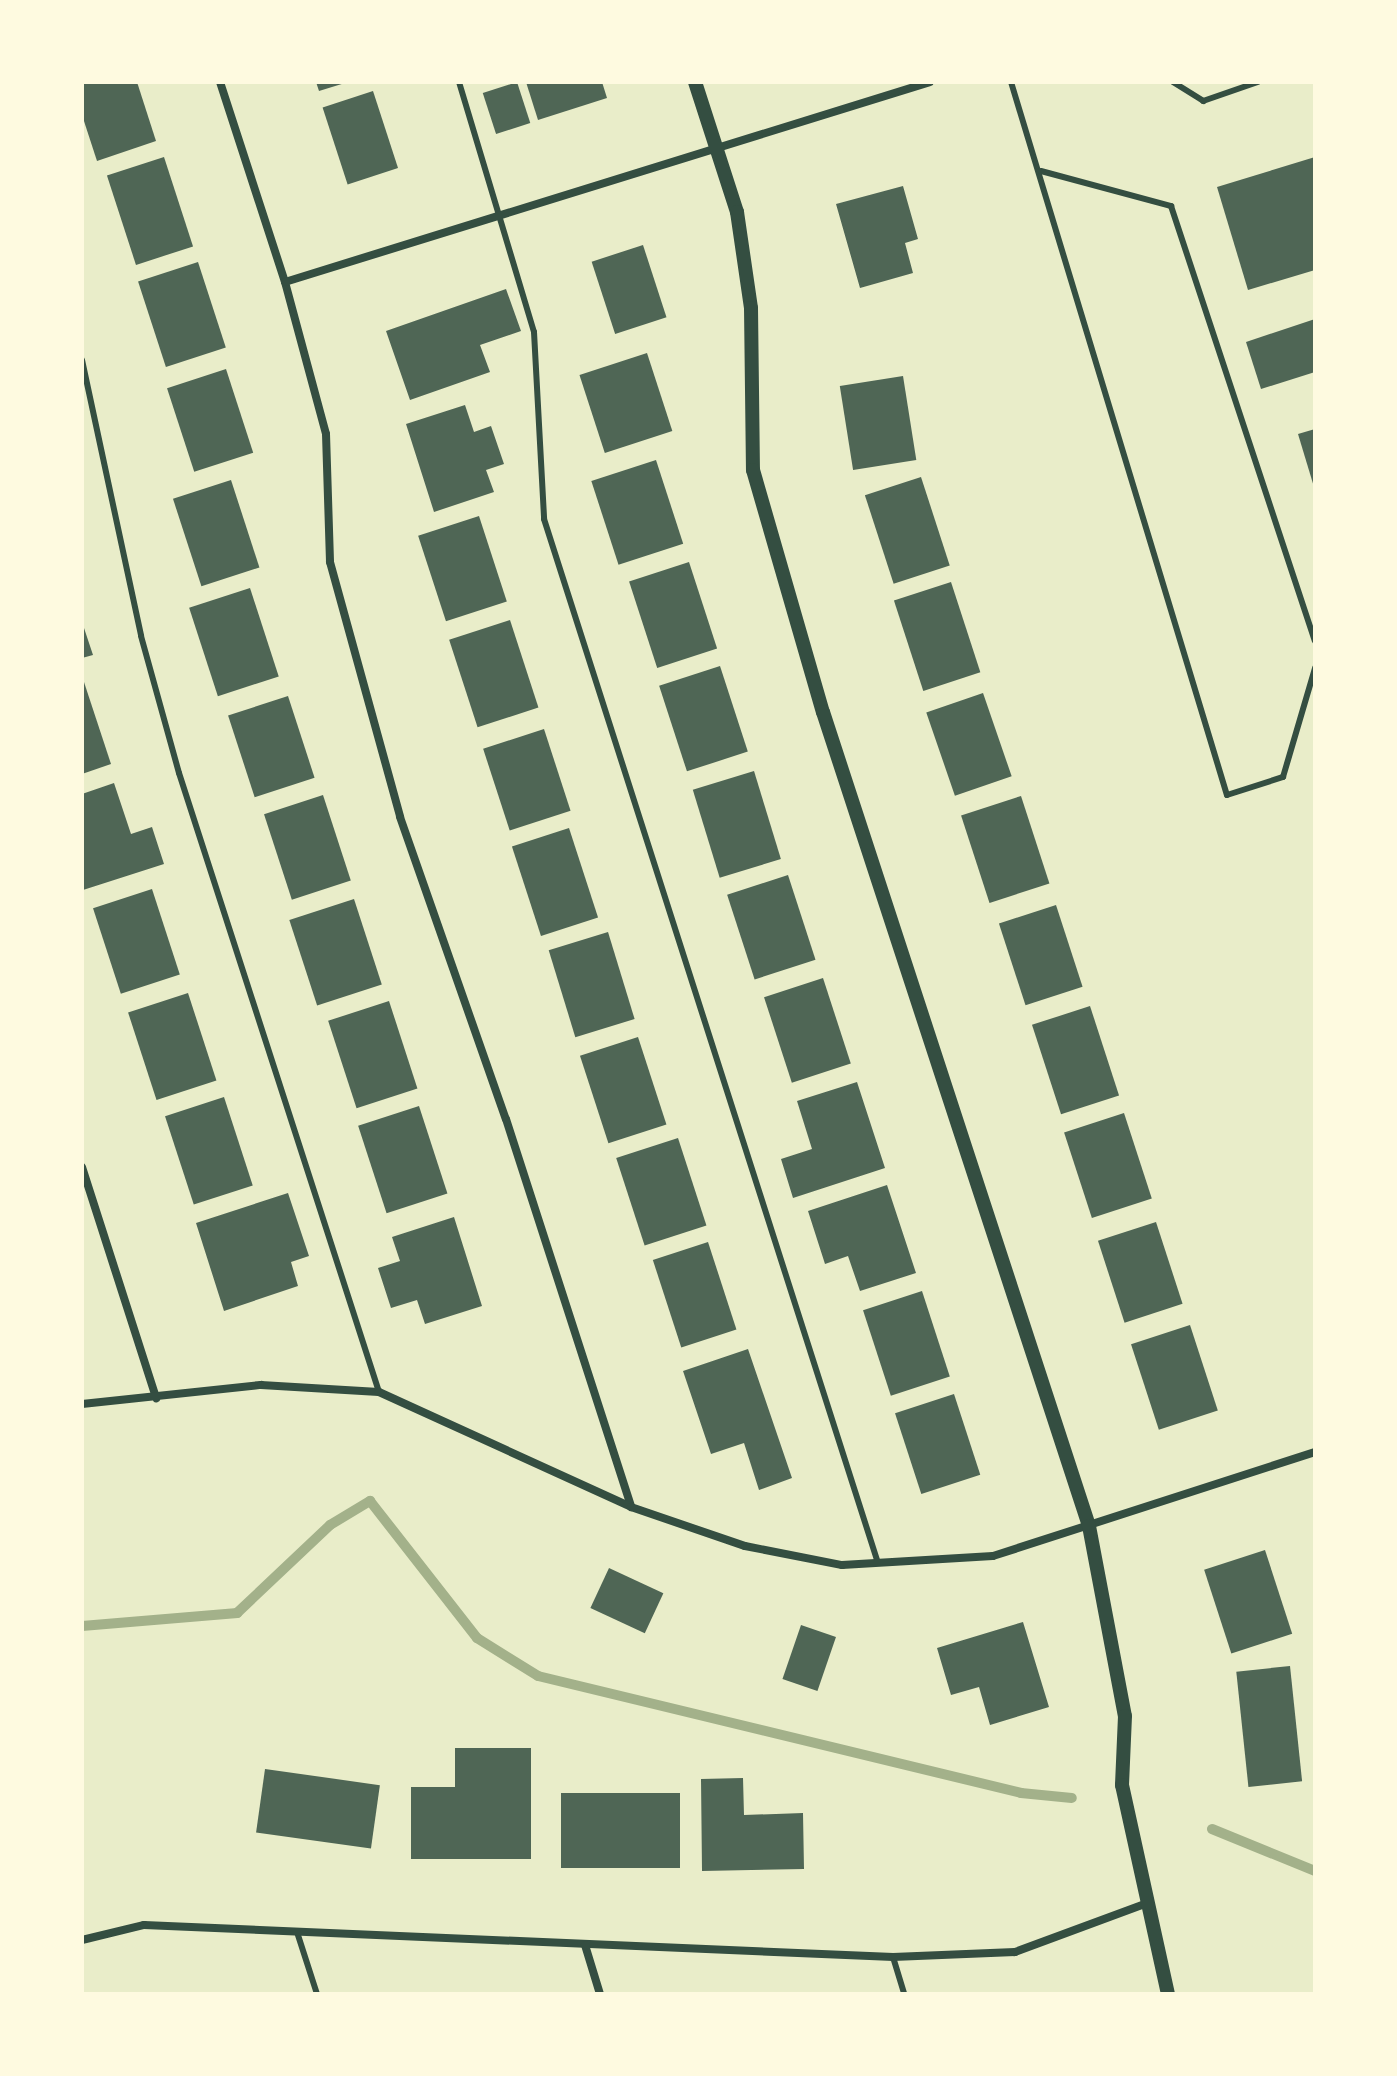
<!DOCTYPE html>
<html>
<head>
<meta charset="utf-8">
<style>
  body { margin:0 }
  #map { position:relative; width:1397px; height:2076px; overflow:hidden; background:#e9edc9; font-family:Jost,sans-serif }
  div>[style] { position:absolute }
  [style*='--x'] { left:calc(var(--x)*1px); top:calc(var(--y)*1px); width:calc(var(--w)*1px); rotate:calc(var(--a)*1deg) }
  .stream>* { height:10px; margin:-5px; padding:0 5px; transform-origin:5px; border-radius:5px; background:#a3b18a }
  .building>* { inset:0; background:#4f6655; transform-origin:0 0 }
  .service>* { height:6px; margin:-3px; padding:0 3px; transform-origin:3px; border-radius:3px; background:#344e41 }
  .minor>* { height:8px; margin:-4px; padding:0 4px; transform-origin:4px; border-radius:4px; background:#344e41 }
  .tertiary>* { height:14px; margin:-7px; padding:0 7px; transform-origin:7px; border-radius:7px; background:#344e41 }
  span { translate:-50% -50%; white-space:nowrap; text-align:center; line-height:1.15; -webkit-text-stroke:8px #fefae0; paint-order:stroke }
  .frame { position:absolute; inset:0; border:84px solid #fefae0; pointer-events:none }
</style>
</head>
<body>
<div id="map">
  <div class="stream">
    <i style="--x:82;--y:1626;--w:156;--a:-4.8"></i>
    <i style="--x:237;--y:1613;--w:128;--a:-43.4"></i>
    <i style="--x:330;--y:1525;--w:47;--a:-31"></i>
    <i style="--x:370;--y:1501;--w:174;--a:52"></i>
    <i style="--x:477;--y:1638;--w:72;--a:31.9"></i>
    <i style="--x:538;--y:1676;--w:497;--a:13.6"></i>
    <i style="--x:1021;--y:1793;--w:51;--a:5.6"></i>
    <i style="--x:1212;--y:1829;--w:111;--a:22.2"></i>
  </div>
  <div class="building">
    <i style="clip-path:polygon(82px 82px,137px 82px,156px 141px,97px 161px,82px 115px)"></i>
    <i style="clip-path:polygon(316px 82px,345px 82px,345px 83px,319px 91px)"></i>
    <i style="left:517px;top:82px;width:43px;height:36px;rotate:72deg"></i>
    <i style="clip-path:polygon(526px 82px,602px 82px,607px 98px,538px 120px)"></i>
    <i style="left:373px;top:91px;width:81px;height:53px;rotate:72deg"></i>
    <i style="left:164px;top:157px;width:94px;height:60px;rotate:72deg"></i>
    <i style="clip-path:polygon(1315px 157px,1315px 270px,1248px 290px,1217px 187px)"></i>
    <i style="clip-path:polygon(903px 186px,918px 239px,905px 243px,913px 273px,860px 288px,836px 204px)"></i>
    <i style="left:643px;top:245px;width:76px;height:54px;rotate:72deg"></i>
    <i style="left:198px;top:262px;width:90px;height:63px;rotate:72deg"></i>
    <i style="clip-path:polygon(506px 289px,521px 331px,480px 345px,490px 372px,410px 400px,386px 331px)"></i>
    <i style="clip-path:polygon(1315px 319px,1315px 372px,1261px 389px,1246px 342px)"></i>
    <i style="left:647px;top:353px;width:82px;height:71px;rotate:72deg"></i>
    <i style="left:226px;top:369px;width:88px;height:62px;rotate:72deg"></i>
    <i style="left:903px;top:376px;width:85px;height:64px;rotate:81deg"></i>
    <i style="clip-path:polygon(465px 405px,474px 432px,491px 426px,504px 464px,486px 470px,494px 492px,434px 512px,406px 424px)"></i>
    <i style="clip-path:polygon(1315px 429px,1315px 487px,1314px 487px,1298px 434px)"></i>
    <i style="left:656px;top:460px;width:88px;height:68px;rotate:72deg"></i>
    <i style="left:921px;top:477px;width:93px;height:59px;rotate:72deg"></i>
    <i style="left:231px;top:480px;width:92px;height:61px;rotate:72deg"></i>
    <i style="left:479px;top:516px;width:90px;height:64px;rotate:72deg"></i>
    <i style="left:689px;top:562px;width:91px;height:63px;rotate:72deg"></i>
    <i style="left:951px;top:582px;width:95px;height:60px;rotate:72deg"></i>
    <i style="left:250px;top:588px;width:93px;height:64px;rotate:72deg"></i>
    <i style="left:510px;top:620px;width:92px;height:64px;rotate:72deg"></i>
    <i style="clip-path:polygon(82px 622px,93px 655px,82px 658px)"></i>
    <i style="left:720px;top:666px;width:90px;height:64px;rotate:72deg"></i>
    <i style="clip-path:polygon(82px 676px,111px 764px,82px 774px)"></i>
    <i style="left:983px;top:693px;width:88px;height:60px;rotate:71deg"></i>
    <i style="left:288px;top:696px;width:86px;height:63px;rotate:72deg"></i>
    <i style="left:544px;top:729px;width:86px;height:64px;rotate:72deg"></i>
    <i style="left:754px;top:771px;width:92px;height:64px;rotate:73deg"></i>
    <i style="clip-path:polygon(114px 783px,131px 834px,152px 827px,164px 864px,83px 890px,82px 794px)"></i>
    <i style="left:323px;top:795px;width:90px;height:62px;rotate:72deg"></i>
    <i style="left:1021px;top:796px;width:92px;height:63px;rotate:72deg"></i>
    <i style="left:569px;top:828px;width:94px;height:60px;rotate:72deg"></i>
    <i style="left:788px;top:875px;width:89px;height:64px;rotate:72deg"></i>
    <i style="left:152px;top:889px;width:90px;height:62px;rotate:72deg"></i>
    <i style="left:354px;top:899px;width:90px;height:68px;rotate:72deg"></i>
    <i style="left:1056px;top:905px;width:86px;height:60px;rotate:72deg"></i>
    <i style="left:608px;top:932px;width:91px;height:62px;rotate:73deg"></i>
    <i style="left:823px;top:978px;width:90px;height:62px;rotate:72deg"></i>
    <i style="left:188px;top:993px;width:92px;height:63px;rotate:72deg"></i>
    <i style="left:389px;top:1001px;width:92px;height:64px;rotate:72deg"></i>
    <i style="left:1090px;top:1006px;width:94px;height:61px;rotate:72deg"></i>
    <i style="left:638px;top:1037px;width:92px;height:61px;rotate:72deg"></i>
    <i style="clip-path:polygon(857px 1082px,885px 1168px,793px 1198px,781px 1159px,812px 1149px,797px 1101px)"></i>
    <i style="left:224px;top:1097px;width:93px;height:62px;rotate:72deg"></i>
    <i style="left:419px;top:1106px;width:92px;height:64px;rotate:72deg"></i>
    <i style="left:1124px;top:1113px;width:90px;height:63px;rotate:72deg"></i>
    <i style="left:678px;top:1138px;width:92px;height:65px;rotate:72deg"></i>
    <i style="clip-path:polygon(887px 1185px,916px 1273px,860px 1291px,848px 1256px,825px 1264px,808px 1211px)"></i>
    <i style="clip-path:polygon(288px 1193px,309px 1256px,291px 1262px,298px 1286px,224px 1311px,196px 1223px)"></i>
    <i style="clip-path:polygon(454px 1217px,482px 1306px,425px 1324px,417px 1300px,391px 1308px,378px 1268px,400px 1261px,392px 1237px)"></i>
    <i style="left:1156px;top:1222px;width:86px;height:61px;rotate:72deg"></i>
    <i style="left:708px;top:1242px;width:92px;height:58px;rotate:72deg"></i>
    <i style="left:922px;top:1291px;width:90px;height:62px;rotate:72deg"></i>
    <i style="left:1190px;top:1325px;width:90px;height:62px;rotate:72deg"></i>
    <i style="clip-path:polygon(748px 1349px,792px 1478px,759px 1490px,744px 1443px,711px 1454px,683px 1371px)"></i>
    <i style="left:954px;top:1394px;width:85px;height:62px;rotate:72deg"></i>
    <i style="left:1265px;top:1550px;width:88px;height:64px;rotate:72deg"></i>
    <i style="left:609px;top:1568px;width:60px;height:44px;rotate:25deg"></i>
    <i style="clip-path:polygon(1023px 1622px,1049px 1707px,990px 1725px,979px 1687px,951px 1695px,937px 1648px)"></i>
    <i style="left:801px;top:1625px;width:37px;height:57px;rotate:19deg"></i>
    <i style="left:1290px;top:1666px;width:116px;height:54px;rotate:84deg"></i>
    <i style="clip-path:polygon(455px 1748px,531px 1748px,531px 1859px,411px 1859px,411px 1787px,455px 1787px)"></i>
    <i style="left:265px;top:1769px;width:116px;height:64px;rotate:8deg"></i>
    <i style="clip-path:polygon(743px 1778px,744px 1815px,803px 1813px,804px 1869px,702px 1871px,701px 1779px)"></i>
    <i style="left:680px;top:1793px;width:75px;height:119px;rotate:90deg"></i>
  </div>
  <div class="service">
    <i style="--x:459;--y:82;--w:261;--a:73.3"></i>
    <i style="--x:534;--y:332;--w:187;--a:86.9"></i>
    <i style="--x:544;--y:519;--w:1096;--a:72.26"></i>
    <i style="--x:1011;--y:82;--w:745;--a:73.15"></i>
    <i style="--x:1227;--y:795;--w:59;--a:-17.8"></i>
    <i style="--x:1283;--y:777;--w:114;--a:-73.6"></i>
    <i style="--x:1173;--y:82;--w:36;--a:32"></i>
    <i style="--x:1203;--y:101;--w:58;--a:-19.1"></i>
    <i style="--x:1041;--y:171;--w:135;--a:15.1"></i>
    <i style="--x:1171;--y:206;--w:458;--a:71.7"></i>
    <i style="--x:82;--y:360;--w:282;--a:77.9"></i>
    <i style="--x:141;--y:636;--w:142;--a:74.5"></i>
    <i style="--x:179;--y:773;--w:651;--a:72.09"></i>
    <i style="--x:297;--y:1932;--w:65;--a:72.1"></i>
    <i style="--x:893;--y:1957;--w:39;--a:73"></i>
  </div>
  <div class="minor">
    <i style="--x:220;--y:82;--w:210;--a:72"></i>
    <i style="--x:285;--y:282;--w:157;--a:74.9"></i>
    <i style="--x:326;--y:434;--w:128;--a:88.2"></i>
    <i style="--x:330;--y:562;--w:264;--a:74.6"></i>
    <i style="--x:400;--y:817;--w:320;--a:70.7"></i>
    <i style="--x:506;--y:1119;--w:408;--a:72.1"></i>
    <i style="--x:285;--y:282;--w:675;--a:-17.23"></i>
    <i style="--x:82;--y:1167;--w:243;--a:72.2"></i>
    <i style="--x:82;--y:1404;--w:180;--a:-6.1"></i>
    <i style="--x:261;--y:1385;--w:118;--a:3.4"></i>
    <i style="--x:379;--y:1392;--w:277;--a:24.5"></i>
    <i style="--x:631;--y:1507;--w:120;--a:18.9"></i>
    <i style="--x:745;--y:1546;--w:99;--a:11.1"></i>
    <i style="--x:842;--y:1565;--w:151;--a:-3.4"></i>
    <i style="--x:993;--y:1556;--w:338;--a:-17.9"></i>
    <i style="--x:82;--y:1940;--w:64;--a:-13.6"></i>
    <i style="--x:144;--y:1925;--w:750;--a:2.45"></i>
    <i style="--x:893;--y:1957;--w:122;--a:-2.3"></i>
    <i style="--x:1015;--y:1952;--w:139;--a:-20.3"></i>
    <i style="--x:585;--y:1945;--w:51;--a:73"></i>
  </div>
  <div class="tertiary">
    <i style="--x:695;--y:82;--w:137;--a:72.1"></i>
    <i style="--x:737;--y:212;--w:97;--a:81.7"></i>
    <i style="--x:751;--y:308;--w:162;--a:89.3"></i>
    <i style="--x:753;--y:470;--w:252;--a:73.9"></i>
    <i style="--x:823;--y:712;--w:856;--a:71.9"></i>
    <i style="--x:1089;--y:1526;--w:193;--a:79.3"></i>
    <i style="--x:1125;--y:1716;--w:69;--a:92.5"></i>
    <i style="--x:1122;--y:1785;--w:214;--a:77.6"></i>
  </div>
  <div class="frame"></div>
</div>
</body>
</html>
